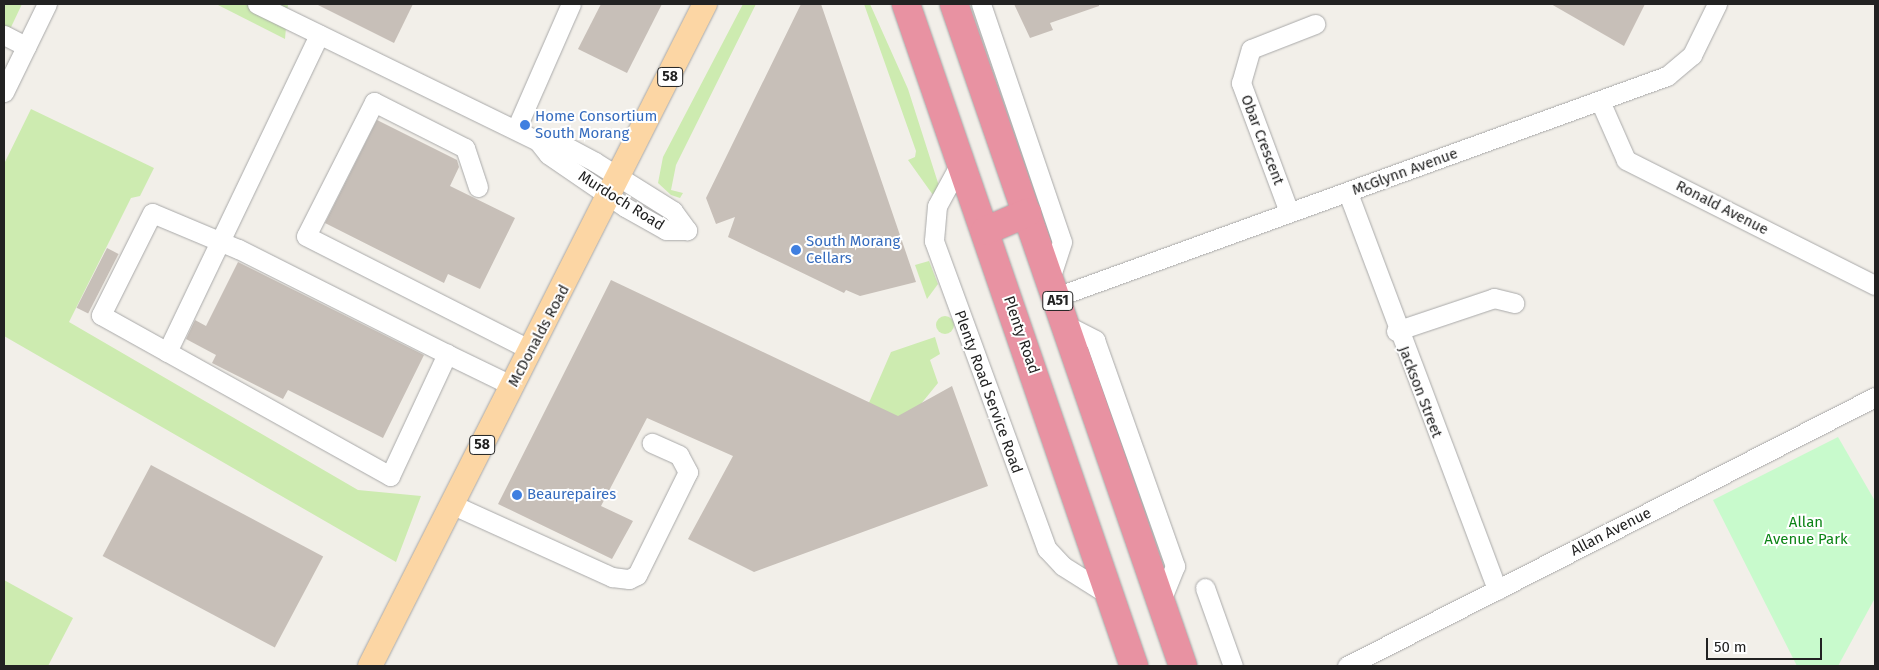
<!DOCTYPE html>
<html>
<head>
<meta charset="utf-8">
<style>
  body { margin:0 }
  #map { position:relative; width:1879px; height:670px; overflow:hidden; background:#f2efe9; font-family:"Fira Sans",sans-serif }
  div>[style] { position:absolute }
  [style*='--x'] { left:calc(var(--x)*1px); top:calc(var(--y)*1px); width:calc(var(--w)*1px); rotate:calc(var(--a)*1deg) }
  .grass>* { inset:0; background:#cdebb0 }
  .round { border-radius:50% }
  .park>* { inset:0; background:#c8facc }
  .building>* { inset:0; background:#c7bfb8; transform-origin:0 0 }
  .roads { filter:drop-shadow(0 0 1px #a9a9a9) drop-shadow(0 0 1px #a9a9a9) }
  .minor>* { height:19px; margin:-9.5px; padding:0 9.5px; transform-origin:9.5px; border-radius:9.5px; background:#fff }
  .major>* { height:24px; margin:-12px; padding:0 12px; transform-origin:12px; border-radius:12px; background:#fcd6a4 }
  .highway>* { height:28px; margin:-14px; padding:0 14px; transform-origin:14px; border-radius:14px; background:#e892a2 }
  .dots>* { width:14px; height:14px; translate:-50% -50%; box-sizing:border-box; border:2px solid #fff; border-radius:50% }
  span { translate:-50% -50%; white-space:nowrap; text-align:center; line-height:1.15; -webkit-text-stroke:4px #fff; paint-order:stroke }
  .shield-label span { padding:1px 4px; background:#fff; border:1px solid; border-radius:4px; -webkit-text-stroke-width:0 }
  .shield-label { font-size:14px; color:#222; font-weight:700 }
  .shop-label { font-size:15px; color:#366cbe }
  .left { translate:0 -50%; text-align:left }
  .street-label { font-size:15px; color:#222 }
  .park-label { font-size:15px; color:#0c8416 }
  .frame { position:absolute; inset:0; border:5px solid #222; pointer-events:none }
  .scale { position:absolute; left:1706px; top:638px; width:116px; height:22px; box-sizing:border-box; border:2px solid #222; border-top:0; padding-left:6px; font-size:15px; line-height:18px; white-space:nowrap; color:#222; -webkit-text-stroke:4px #fff; paint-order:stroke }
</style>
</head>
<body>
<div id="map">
  <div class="grass">
    <i style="clip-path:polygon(4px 4px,22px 4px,4px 42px)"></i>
    <i style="clip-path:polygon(216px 4px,288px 4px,285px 39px)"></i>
    <i style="clip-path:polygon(743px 4px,756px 4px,676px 165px,671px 190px,683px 193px,680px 198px,671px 195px,658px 183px,663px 157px)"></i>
    <i style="clip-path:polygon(864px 4px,870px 4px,908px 89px,939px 186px,933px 195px,908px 160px,915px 157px,916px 151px)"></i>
    <i style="clip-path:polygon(31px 109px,154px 168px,140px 196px,131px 198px,69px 322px,358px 490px,421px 496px,396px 562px,4px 336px,4px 164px)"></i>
    <i style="clip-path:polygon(929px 261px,938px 284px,927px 299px,915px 265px)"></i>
    <i class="round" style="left:936px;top:316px;width:18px;height:18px"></i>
    <i style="clip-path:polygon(935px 337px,940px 354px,930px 360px,938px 383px,916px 410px,894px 418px,868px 405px,891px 352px)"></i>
    <i style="clip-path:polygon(4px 580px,73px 618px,48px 666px,4px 666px)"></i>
  </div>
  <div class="park">
    <i style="clip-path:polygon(1838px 437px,1875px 501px,1875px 598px,1838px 666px,1797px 666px,1713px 500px)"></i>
  </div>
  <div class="building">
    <i style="clip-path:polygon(316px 4px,413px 4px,394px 43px)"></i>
    <i style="clip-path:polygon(601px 4px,662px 4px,627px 73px,578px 49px)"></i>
    <i style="clip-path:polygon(801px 4px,821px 4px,916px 282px,860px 296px,846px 290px,844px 293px,728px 237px,735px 217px,716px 224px,706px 198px)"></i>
    <i style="clip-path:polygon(1014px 4px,1099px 4px,1099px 6px,1050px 23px,1053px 30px,1030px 38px)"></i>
    <i style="clip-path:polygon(1551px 4px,1645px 4px,1624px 46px)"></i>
    <i style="clip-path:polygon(377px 120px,457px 160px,459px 167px,450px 186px,515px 218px,480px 289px,448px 274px,444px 283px,325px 223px)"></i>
    <i style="left:107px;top:248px;width:13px;height:67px;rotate:27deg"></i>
    <i style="clip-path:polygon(238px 262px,424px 355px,383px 438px,288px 390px,283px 399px,212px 363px,216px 355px,186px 339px,195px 320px,206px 326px)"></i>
    <i style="clip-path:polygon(611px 280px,898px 416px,952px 386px,988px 486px,754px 572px,688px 539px,733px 456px,647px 418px,601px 506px,633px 521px,612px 559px,498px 504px)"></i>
    <i style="left:151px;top:465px;width:195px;height:103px;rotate:28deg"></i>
  </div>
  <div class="roads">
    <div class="minor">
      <i style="--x:257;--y:4;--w:313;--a:26"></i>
      <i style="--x:538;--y:141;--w:27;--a:10"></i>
      <i style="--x:565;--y:146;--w:34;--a:28"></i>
      <i style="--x:595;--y:162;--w:92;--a:32.1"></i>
      <i style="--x:673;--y:211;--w:24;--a:54"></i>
      <i style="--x:687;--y:230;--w:21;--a:180"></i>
      <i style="--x:666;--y:230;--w:47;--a:-150.7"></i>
      <i style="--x:625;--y:207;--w:93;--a:-145.5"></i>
      <i style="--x:548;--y:154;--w:16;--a:-128"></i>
      <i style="--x:981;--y:4;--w:251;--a:71.2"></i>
      <i style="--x:1062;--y:242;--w:39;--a:108"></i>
      <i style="--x:4;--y:35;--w:25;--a:27"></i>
      <i style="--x:4;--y:92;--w:98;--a:-64"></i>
      <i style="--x:1600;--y:101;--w:64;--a:66.2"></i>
      <i style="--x:1626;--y:160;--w:279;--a:26.7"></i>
      <i style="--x:516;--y:129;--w:137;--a:-66.3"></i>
      <i style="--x:961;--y:162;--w:50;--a:118.6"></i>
      <i style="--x:937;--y:206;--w:35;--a:95"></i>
      <i style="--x:934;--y:241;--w:328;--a:69.9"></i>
      <i style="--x:1047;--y:549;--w:23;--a:47"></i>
      <i style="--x:1063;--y:566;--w:54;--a:32.2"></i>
      <i style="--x:478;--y:187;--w:41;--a:-108.4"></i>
      <i style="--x:465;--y:148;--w:102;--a:-153.2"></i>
      <i style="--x:374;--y:102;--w:150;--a:116.9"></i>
      <i style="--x:306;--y:236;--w:252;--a:26.9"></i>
      <i style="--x:1348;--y:193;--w:424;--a:69.4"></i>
      <i style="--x:1289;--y:212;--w:138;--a:-110.4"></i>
      <i style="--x:1241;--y:83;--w:35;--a:-74"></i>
      <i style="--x:1251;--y:49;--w:69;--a:-21.3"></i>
      <i style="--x:1056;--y:297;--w:650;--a:-19.89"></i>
      <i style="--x:1667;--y:76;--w:33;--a:-40"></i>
      <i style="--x:1692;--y:55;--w:57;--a:-63.9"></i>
      <i style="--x:1066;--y:325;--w:33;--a:27"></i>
      <i style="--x:1095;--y:340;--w:240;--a:70.5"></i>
      <i style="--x:1175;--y:566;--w:35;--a:112"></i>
      <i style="--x:1396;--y:331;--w:103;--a:-18.6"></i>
      <i style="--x:1494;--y:298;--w:21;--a:14"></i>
      <i style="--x:167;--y:352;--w:352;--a:-64.4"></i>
      <i style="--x:447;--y:354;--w:234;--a:-153.3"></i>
      <i style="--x:238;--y:249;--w:93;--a:-157.3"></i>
      <i style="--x:152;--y:213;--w:114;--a:116.6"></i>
      <i style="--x:101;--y:315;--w:331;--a:29.1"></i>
      <i style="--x:390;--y:476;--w:135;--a:-65"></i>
      <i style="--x:447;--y:354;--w:73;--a:25.9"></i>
      <i style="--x:451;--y:504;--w:177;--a:24.4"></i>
      <i style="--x:612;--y:577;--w:17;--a:7"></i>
      <i style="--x:629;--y:579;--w:9;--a:-27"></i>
      <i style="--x:637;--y:575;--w:115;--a:-63.7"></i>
      <i style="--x:688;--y:472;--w:19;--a:-118"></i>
      <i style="--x:679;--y:455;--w:30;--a:-156"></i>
      <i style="--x:1205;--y:588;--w:83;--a:70.3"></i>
      <i style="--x:1347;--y:666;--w:593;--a:-27"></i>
    </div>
    <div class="major">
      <i style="--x:370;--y:666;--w:742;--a:-63.16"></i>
    </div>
    <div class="highway">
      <i style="--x:906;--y:4;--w:700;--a:71"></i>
      <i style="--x:954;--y:4;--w:700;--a:70.92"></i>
      <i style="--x:985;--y:231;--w:46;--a:-23.2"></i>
    </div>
  </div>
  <div class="dots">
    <i style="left:525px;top:125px;background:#3f7fe0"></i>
    <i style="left:796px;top:250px;background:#3f7fe0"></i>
    <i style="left:517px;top:495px;background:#3f7fe0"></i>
  </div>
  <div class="shield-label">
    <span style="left:670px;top:77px">58</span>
    <span style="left:1058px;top:301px">A51</span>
    <span style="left:482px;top:445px">58</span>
  </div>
  <div class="shop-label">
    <span class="left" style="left:535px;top:125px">Home Consortium<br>South Morang</span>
    <span class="left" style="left:806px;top:250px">South Morang<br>Cellars</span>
    <span class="left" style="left:527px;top:495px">Beaurepaires</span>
  </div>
  <div class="street-label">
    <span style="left:1262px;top:140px;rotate:69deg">Obar Crescent</span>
    <span style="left:1405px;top:172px;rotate:-20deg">McGlynn Avenue</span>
    <span style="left:621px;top:201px;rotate:32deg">Murdoch Road</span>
    <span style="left:1722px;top:208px;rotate:27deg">Ronald Avenue</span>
    <span style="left:1021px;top:335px;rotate:71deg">Plenty Road</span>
    <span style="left:539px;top:336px;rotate:-62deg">McDonalds Road</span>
    <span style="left:988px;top:392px;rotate:70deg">Plenty Road Service Road</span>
    <span style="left:1420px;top:392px;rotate:69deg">Jackson Street</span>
    <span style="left:1611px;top:532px;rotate:-27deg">Allan Avenue</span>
  </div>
  <div class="park-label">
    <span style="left:1806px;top:531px">Allan<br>Avenue Park</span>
  </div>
  <div class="frame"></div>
  <div class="scale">50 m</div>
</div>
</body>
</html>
